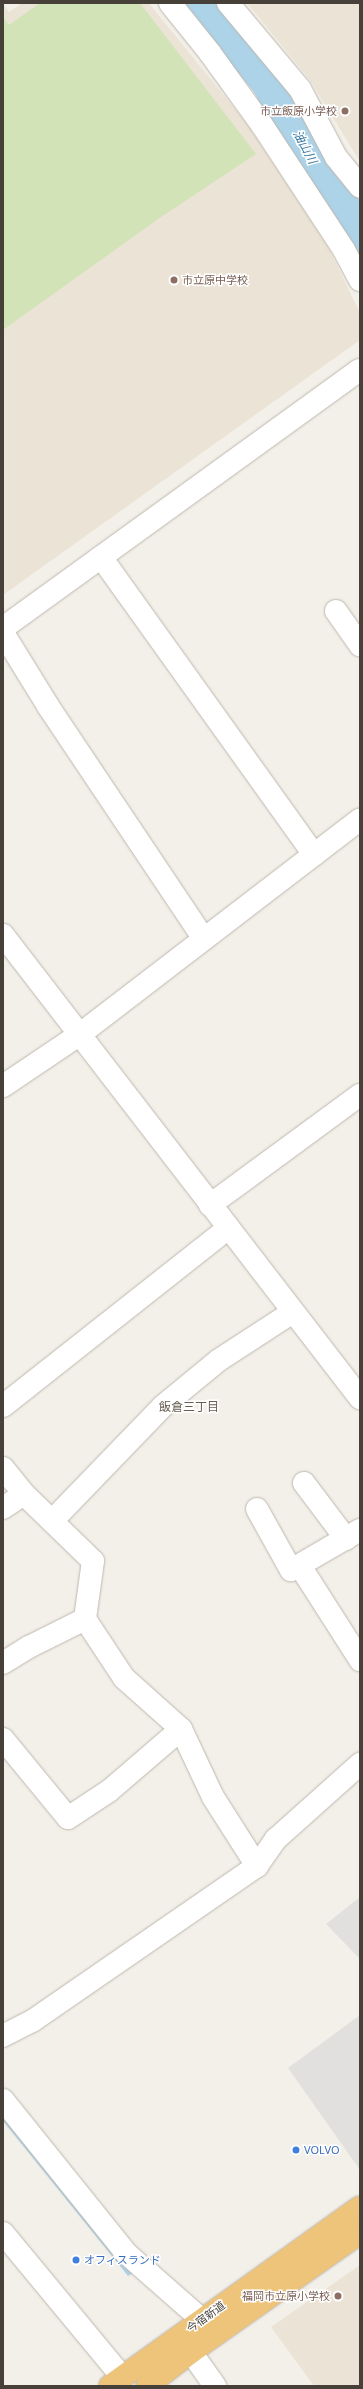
<!DOCTYPE html>
<html>
<head>
<meta charset="utf-8">
<style>
  body { margin:0 }
  #map { position:relative; width:363px; height:2389px; overflow:hidden; background:#f3f0ea; font-family:"Noto Sans","Noto Sans JP",sans-serif }
  div>[style] { position:absolute }
  [style*='--x'] { left:calc(var(--x)*1px); top:calc(var(--y)*1px); width:calc(var(--w)*1px); rotate:calc(var(--a)*1deg) }
  .education>* { inset:0; background:#ebe4d6 }
  .green>* { inset:0; background:#d1e3b7 }
  .parking>* { inset:0; background:#e2e0de }
  .water>* { inset:0; background:#add3e9 }
  .river>* { height:39px; margin:-19.5px; padding:0 19.5px; transform-origin:19.5px; border-radius:19.5px; background:#add3e9 }
  .roads { filter:drop-shadow(0 0 1px #beb7ad) drop-shadow(0 0 1px #beb7ad) }
  .minor>* { height:22px; margin:-11px; padding:0 11px; transform-origin:11px; border-radius:11px; background:#fff }
  .highway>* { height:22px; margin:-11px; padding:0 11px; transform-origin:11px; border-radius:11px; background:#eec37a }
  .dots>* { width:11px; height:11px; translate:-50% -50%; box-sizing:border-box; border:2px solid #fff; border-radius:50% }
  span { translate:-50% -50%; white-space:nowrap; text-align:center; line-height:1.15; -webkit-text-stroke:3px #fff; paint-order:stroke }
  .education-label { font-size:11px; color:#785e54 }
  .right { translate:-100% -50%; text-align:right }
  .left { translate:0 -50%; text-align:left }
  .shop-label { font-size:11px; color:#366cbe }
  .street-label { font-size:11px; color:#464039 }
  .water-label { font-size:12px; color:#3b79a0; font-style:italic }
  .neighbourhood-label { font-size:12px; color:#685e51 }
  .frame { position:absolute; inset:0; border:4px solid #464039; pointer-events:none }
</style>
</head>
<body>
<div id="map">
  <div class="education">
    <i style="clip-path:polygon(3px 3px,9px 12px,22px 3px,149px 3px,247px 124px,328px 247px,360px 313px,360px 340px,3px 595px)"></i>
    <i style="clip-path:polygon(247px 3px,360px 3px,360px 162px,310px 80px)"></i>
    <i style="clip-path:polygon(360px 2265px,360px 2386px,314px 2386px,271px 2327px)"></i>
  </div>
  <div class="green">
    <i style="clip-path:polygon(40px 3px,140px 3px,256px 154px,161px 217px,3px 330px,3px 17px,9px 25px)"></i>
  </div>
  <div class="parking">
    <i style="clip-path:polygon(360px 1897px,360px 1959px,326px 1924px)"></i>
    <i style="clip-path:polygon(360px 2015px,360px 2170px,288px 2068px)"></i>
  </div>
  <div class="water">
    <i style="clip-path:polygon(3px 2110px,135px 2272px,128px 2276px,3px 2121px)"></i>
  </div>
  <div class="river">
    <i style="--x:205;--y:3;--w:102;--a:50.2"></i>
    <i style="--x:270;--y:81;--w:120;--a:62.2"></i>
    <i style="--x:326;--y:187;--w:58;--a:54.1"></i>
  </div>
  <div class="roads">
    <div class="minor">
      <i style="--x:170;--y:3;--w:64;--a:51.3"></i>
      <i style="--x:210;--y:53;--w:89;--a:54.2"></i>
      <i style="--x:262;--y:125;--w:149;--a:56.7"></i>
      <i style="--x:344;--y:250;--w:34;--a:62"></i>
      <i style="--x:228;--y:3;--w:112;--a:50.1"></i>
      <i style="--x:300;--y:89;--w:77;--a:62.1"></i>
      <i style="--x:336;--y:157;--w:38;--a:51"></i>
      <i style="--x:101;--y:557;--w:366;--a:54.4"></i>
      <i style="--x:336;--y:611;--w:42;--a:54.8"></i>
      <i style="--x:3;--y:628;--w:440;--a:-35.9"></i>
      <i style="--x:3;--y:633;--w:86;--a:58.3"></i>
      <i style="--x:48;--y:706;--w:280;--a:56.2"></i>
      <i style="--x:3;--y:935;--w:585;--a:52.37"></i>
      <i style="--x:3;--y:1086;--w:92;--a:-33.9"></i>
      <i style="--x:79;--y:1035;--w:354;--a:-37.5"></i>
      <i style="--x:210;--y:1205;--w:186;--a:-36.3"></i>
      <i style="--x:3;--y:1406;--w:287;--a:-38.3"></i>
      <i style="--x:3;--y:1468;--w:33;--a:51"></i>
      <i style="--x:24;--y:1494;--w:96;--a:44.2"></i>
      <i style="--x:93;--y:1561;--w:59;--a:97.9"></i>
      <i style="--x:85;--y:1619;--w:71;--a:56.5"></i>
      <i style="--x:124;--y:1678;--w:76;--a:41.8"></i>
      <i style="--x:181;--y:1729;--w:75;--a:64.8"></i>
      <i style="--x:213;--y:1797;--w:82;--a:57.5"></i>
      <i style="--x:257;--y:1866;--w:273;--a:145.4"></i>
      <i style="--x:32;--y:2021;--w:33;--a:153"></i>
      <i style="--x:304;--y:1483;--w:70;--a:53.1"></i>
      <i style="--x:3;--y:1508;--w:25;--a:-34"></i>
      <i style="--x:257;--y:1509;--w:70;--a:60.9"></i>
      <i style="--x:291;--y:1570;--w:80;--a:-30.1"></i>
      <i style="--x:52;--y:1521;--w:160;--a:-46"></i>
      <i style="--x:163;--y:1406;--w:72;--a:-39.4"></i>
      <i style="--x:219;--y:1360;--w:88;--a:-33"></i>
      <i style="--x:300;--y:1566;--w:112;--a:57.4"></i>
      <i style="--x:3;--y:1663;--w:31;--a:-32"></i>
      <i style="--x:29;--y:1647;--w:63;--a:-26.6"></i>
      <i style="--x:3;--y:1739;--w:102;--a:50.6"></i>
      <i style="--x:68;--y:1818;--w:49;--a:-33.4"></i>
      <i style="--x:109;--y:1791;--w:95;--a:-40.7"></i>
      <i style="--x:257;--y:1866;--w:33;--a:-55"></i>
      <i style="--x:276;--y:1839;--w:113;--a:-41.8"></i>
      <i style="--x:3;--y:2100;--w:198;--a:51.2"></i>
      <i style="--x:127;--y:2254;--w:100;--a:41.3"></i>
      <i style="--x:3;--y:2233;--w:187;--a:50.4"></i>
      <i style="--x:191;--y:2352;--w:42;--a:54.8"></i>
    </div>
    <div class="highway">
      <i style="--x:110;--y:2386;--w:307;--a:-35.6"></i>
      <i style="--x:147;--y:2386;--w:56;--a:-37.7"></i>
      <i style="--x:191;--y:2352;--w:207;--a:-35.2"></i>
    </div>
  </div>
  <div class="dots">
    <i style="left:345px;top:111px;background:#8d6e63"></i>
    <i style="left:174px;top:280px;background:#8d6e63"></i>
    <i style="left:296px;top:2150px;background:#3f7fe0"></i>
    <i style="left:76px;top:2260px;background:#3f7fe0"></i>
    <i style="left:338px;top:2296px;background:#8d6e63"></i>
  </div>
  <div class="education-label">
    <span class="right" style="left:337px;top:111px">市立飯原小学校</span>
    <span class="left" style="left:182px;top:280px">市立原中学校</span>
    <span class="right" style="left:330px;top:2296px">福岡市立原小学校</span>
  </div>
  <div class="shop-label">
    <span class="left" style="left:304px;top:2150px">VOLVO</span>
    <span class="left" style="left:84px;top:2260px">オフィスランド</span>
  </div>
  <div class="street-label">
    <span style="left:206px;top:2317px;rotate:-36deg">今宿新道</span>
  </div>
  <div class="water-label">
    <span style="left:305px;top:147px;rotate:62deg">油山川</span>
  </div>
  <div class="neighbourhood-label">
    <span style="left:189px;top:1407px">飯倉三丁目</span>
  </div>
  <div class="frame"></div>
</div>
</body>
</html>
